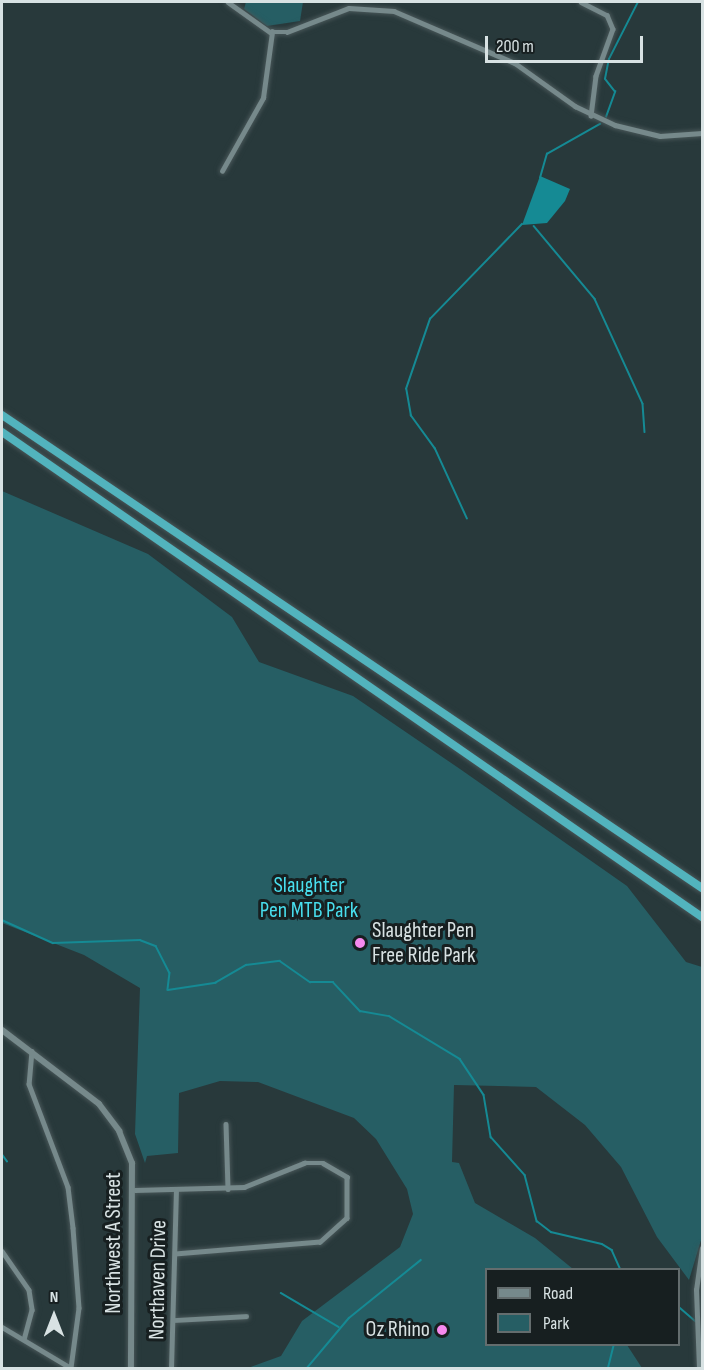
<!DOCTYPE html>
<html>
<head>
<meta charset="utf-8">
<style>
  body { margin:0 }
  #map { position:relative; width:704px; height:1370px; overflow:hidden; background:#28393b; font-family:"Sofia Sans Condensed",sans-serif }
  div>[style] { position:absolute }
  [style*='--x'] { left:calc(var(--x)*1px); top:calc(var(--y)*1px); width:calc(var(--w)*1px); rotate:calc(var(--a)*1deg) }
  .green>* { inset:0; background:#265e64 }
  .water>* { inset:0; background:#158a94 }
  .stream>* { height:1.5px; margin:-0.75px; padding:0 0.75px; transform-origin:0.75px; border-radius:0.75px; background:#158a94 }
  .roads { filter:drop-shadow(0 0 2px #485658) drop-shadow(0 0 2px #485658) }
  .street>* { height:4.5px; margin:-2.25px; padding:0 2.25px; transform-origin:2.25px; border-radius:2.25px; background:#76898b }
  .secondary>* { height:6px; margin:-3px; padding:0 3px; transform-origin:3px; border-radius:3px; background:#76898b }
  .highway>* { height:8px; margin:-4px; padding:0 4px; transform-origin:4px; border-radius:4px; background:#52b3bd }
  .dots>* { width:16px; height:16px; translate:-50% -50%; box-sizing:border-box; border:3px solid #171f20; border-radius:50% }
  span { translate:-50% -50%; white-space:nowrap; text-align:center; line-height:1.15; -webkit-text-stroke:6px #171f20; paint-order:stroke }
  .park-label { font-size:22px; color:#48deed }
  .poi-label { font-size:22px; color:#d8e2e3 }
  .left { translate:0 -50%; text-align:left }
  .right { translate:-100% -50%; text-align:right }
  .street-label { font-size:22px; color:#d8e2e3 }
  .frame { position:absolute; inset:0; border:3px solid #d8e2e3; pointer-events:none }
  .legend { position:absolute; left:485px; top:1268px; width:195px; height:78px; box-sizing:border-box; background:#171f20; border:2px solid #646d6e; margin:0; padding:8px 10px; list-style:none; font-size:18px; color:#d8e2e3 }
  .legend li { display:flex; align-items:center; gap:12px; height:30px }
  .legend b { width:30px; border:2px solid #646d6e }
  .north { position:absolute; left:24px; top:1286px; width:60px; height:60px; -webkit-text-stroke:4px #171f20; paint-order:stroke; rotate:0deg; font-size:16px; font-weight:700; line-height:24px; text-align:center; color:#d8e2e3 }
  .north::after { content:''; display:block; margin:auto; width:21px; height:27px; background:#d8e2e3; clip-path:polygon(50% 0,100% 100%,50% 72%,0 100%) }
  .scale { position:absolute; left:485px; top:36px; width:158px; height:27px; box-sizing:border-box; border:3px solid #d8e2e3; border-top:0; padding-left:8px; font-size:18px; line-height:21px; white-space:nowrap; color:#d8e2e3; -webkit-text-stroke:4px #171f20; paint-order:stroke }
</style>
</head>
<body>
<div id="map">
  <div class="green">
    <i style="clip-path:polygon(246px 2px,303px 2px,300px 21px,267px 26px,244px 9px)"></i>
    <i style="clip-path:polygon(2px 491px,148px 554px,232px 617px,259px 662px,353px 696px,460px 769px,627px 886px,686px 962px,702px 967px,702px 1237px,689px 1280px,657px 1237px,621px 1167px,585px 1125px,536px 1087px,454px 1085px,452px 1162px,459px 1163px,475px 1203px,535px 1238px,573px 1269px,486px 1270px,486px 1344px,627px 1345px,642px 1368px,248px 1368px,281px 1356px,302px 1321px,400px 1247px,413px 1214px,407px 1189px,376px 1139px,354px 1118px,258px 1082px,220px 1081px,179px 1093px,178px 1153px,147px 1156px,145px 1163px,135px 1134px,140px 988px,84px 955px,2px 923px)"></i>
  </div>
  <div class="water">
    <i style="clip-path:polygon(540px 176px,570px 189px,565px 201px,547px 223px,522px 225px)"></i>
  </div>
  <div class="stream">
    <i style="--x:606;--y:117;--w:27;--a:-70"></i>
    <i style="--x:615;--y:92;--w:16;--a:-128"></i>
    <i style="--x:605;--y:79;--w:20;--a:-79"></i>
    <i style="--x:609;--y:59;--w:64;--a:-63"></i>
    <i style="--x:540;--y:178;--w:25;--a:-74"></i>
    <i style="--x:547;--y:154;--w:61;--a:-29.5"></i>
    <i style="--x:534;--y:226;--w:95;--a:50.1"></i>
    <i style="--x:595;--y:299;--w:115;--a:65.4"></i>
    <i style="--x:643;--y:404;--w:28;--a:86"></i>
    <i style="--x:467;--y:519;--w:77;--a:-114.6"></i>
    <i style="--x:435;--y:449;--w:41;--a:-126"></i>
    <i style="--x:411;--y:416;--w:27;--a:-100"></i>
    <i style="--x:406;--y:389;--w:74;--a:-71.1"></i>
    <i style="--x:430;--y:319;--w:132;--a:-45.9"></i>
    <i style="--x:2;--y:920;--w:56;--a:24.3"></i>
    <i style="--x:53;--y:943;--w:87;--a:-2"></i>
    <i style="--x:140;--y:940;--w:17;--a:21"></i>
    <i style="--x:156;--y:946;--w:30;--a:63"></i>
    <i style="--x:170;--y:973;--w:17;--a:97"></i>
    <i style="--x:168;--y:990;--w:48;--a:-8.5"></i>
    <i style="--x:215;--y:983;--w:36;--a:-30"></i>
    <i style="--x:246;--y:965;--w:34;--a:-7"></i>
    <i style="--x:280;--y:961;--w:37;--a:35"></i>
    <i style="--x:310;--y:982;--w:23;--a:0"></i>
    <i style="--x:333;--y:982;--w:40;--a:47"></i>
    <i style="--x:360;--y:1011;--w:29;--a:10"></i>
    <i style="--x:389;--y:1016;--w:83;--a:31.2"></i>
    <i style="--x:460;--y:1059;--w:43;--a:56.3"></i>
    <i style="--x:484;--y:1095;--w:43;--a:80.5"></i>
    <i style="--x:491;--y:1137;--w:51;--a:48.2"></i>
    <i style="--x:525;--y:1175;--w:48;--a:75.4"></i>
    <i style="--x:537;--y:1221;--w:18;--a:38"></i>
    <i style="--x:551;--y:1232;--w:52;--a:13.2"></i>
    <i style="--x:602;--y:1244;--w:12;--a:31"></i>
    <i style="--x:612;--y:1250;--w:22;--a:66"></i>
    <i style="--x:2;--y:1154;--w:9;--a:54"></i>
    <i style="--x:281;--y:1293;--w:67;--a:30.4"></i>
    <i style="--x:678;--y:1306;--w:23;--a:41"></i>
    <i style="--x:307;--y:1368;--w:65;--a:-50"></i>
    <i style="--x:349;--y:1318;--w:92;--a:-38.9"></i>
    <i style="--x:608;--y:1368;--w:25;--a:-76"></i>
  </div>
  <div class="roads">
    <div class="street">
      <i style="--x:228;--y:2;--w:52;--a:35.5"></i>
      <i style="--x:270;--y:32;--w:17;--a:0"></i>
      <i style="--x:287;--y:32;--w:66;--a:-21.2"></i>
      <i style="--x:349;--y:8;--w:45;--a:3.8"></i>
      <i style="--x:394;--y:11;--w:132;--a:23.3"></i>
      <i style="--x:515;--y:63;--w:74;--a:35.6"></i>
      <i style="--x:575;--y:106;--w:44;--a:25.4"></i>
      <i style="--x:615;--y:125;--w:46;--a:13.7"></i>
      <i style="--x:660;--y:136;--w:42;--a:-4.1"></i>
      <i style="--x:581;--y:2;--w:29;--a:27"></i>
      <i style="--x:607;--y:15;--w:15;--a:67"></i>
      <i style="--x:613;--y:29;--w:50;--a:109.9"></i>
      <i style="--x:596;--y:76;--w:40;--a:97.1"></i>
      <i style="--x:222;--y:171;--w:84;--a:-60.7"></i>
      <i style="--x:263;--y:98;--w:67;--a:-82.2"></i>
      <i style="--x:32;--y:1051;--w:33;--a:95"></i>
      <i style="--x:29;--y:1084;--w:110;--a:69.3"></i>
      <i style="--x:68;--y:1187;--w:41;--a:83"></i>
      <i style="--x:73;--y:1228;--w:80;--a:85.7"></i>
      <i style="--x:79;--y:1308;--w:61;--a:97.6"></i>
      <i style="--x:226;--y:1124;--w:65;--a:88.2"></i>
      <i style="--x:135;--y:1190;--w:109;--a:-1.6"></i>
      <i style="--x:244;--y:1187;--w:65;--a:-21.8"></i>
      <i style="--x:304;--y:1163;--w:19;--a:0"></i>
      <i style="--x:323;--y:1163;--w:28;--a:30"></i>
      <i style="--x:347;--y:1177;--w:41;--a:90"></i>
      <i style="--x:347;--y:1218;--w:36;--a:138"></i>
      <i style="--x:320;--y:1242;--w:145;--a:175.3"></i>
      <i style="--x:2;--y:1251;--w:47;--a:55.3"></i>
      <i style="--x:29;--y:1290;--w:20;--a:81"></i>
      <i style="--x:32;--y:1310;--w:30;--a:105"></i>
      <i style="--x:175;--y:1320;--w:71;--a:-3.2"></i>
      <i style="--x:2;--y:1327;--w:80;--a:30.7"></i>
      <i style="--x:171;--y:1368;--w:178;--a:-88.4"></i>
      <i style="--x:699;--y:1368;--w:78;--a:-92.2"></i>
      <i style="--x:696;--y:1290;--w:42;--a:-81.9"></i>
    </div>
    <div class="secondary">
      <i style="--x:2;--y:1030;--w:122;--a:37.3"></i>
      <i style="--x:99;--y:1104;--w:34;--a:53"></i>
      <i style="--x:119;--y:1131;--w:35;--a:68"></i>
      <i style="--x:132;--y:1163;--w:205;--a:90.3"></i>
    </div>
    <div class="highway">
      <i style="--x:2;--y:415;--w:845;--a:34.05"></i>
      <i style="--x:2;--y:432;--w:852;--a:34.72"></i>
    </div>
  </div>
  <div class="dots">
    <i style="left:360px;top:943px;background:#f689ee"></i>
    <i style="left:442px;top:1330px;background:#f689ee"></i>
  </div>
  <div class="park-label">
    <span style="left:309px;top:898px">Slaughter<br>Pen MTB Park</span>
  </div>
  <div class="poi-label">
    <span class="left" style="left:372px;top:943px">Slaughter Pen<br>Free Ride Park</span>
    <span class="right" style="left:430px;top:1330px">Oz Rhino</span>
  </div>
  <div class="street-label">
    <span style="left:114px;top:1243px;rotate:-90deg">Northwest A Street</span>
    <span style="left:158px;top:1280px;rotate:-89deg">Northaven Drive</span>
  </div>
  <div class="frame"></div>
  <ul class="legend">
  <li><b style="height:8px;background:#76898b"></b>Road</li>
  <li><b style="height:16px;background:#265e64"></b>Park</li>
  </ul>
  <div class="north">N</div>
  <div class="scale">200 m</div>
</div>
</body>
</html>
